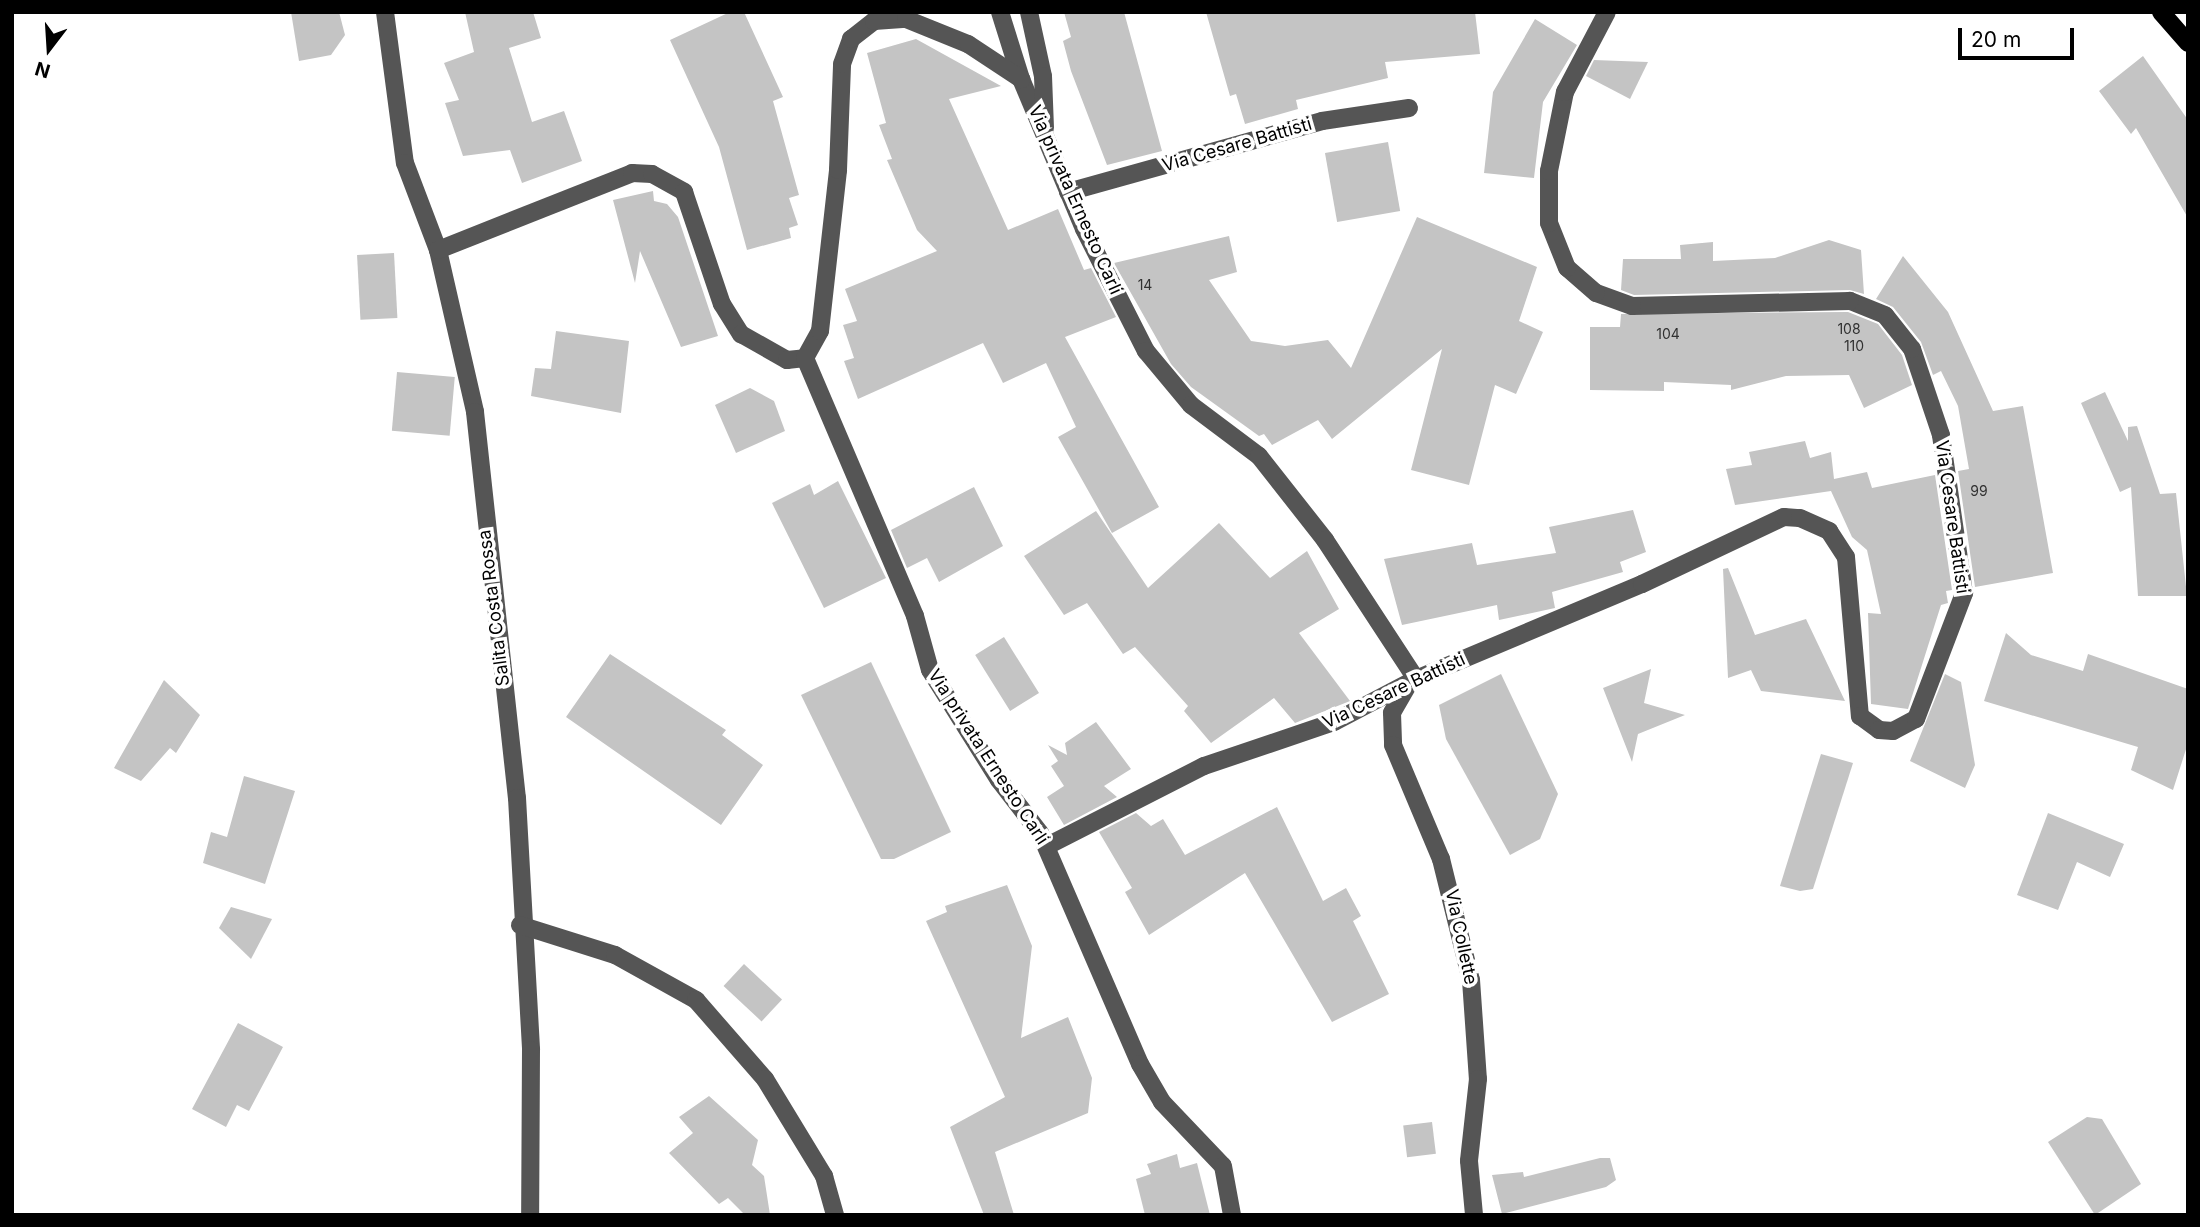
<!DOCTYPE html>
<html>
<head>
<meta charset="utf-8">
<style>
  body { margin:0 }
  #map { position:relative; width:2200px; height:1227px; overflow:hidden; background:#fff; font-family:Inter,sans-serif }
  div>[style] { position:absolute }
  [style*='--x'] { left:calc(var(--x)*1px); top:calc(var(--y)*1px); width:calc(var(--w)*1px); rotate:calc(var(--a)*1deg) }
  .building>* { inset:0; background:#c4c4c4; transform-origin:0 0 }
  .minor>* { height:18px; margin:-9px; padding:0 9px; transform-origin:9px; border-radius:9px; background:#555 }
  .major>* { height:18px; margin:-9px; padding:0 9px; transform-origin:9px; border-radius:9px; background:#000 }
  span { translate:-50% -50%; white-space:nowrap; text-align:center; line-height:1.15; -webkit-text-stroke:7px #fff; paint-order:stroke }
  .number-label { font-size:14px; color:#313131 }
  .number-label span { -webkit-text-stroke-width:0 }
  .street-label { font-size:18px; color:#000 }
  .frame { position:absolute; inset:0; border:14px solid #000; pointer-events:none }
  .north { position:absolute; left:14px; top:14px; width:70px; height:70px; -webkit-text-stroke:5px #fff; paint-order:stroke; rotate:197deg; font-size:19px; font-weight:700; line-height:28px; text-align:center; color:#000 }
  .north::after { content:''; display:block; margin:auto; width:24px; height:32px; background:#000; clip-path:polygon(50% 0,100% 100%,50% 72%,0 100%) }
  .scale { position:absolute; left:1958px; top:28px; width:116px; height:32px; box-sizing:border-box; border:4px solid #000; border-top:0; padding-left:9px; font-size:21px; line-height:24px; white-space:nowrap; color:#000; -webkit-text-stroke:5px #fff; paint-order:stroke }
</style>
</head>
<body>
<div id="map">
  <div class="building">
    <i style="clip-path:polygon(291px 12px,339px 12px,345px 35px,331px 55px,299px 61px)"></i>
    <i style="clip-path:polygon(465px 12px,533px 12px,541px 38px,509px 48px,532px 122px,564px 111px,582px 161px,522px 183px,510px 150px,463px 156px,445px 103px,459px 100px,444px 63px,474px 52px)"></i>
    <i style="clip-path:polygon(730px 12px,744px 12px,783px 97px,773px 101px,799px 195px,789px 198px,798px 225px,789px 228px,791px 238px,747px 250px,719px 147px,670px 40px)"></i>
    <i style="clip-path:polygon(1064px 12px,1124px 12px,1162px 151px,1107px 165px,1071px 71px,1063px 41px,1071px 37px)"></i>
    <i style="clip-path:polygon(1206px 12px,1475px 12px,1480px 54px,1385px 62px,1388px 78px,1296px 100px,1298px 109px,1245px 124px,1236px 94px,1230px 96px)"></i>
    <i style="clip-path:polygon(1535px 19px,1577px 45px,1543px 102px,1534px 178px,1484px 173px,1493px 92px)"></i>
    <i style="clip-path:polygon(916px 39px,1001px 86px,949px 99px,1008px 230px,1058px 209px,1084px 270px,1091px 268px,1116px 317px,1065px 337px,1159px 507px,1112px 533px,1058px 437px,1076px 427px,1046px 363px,1003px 383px,983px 343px,858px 399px,844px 361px,854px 358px,843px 325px,857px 321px,845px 289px,937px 251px,917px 230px,887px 160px,892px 159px,879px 125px,886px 123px,867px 53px)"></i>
    <i style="clip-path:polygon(2143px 56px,2188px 120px,2188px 218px,2136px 128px,2131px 134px,2099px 91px)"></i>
    <i style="clip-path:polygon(1594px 60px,1648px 62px,1630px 99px,1586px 76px)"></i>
    <i style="left:1388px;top:142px;width:70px;height:64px;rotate:80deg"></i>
    <i style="clip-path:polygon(653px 191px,654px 201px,667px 204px,678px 217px,718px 336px,681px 347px,640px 251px,635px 283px,613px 200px)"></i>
    <i style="clip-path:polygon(1417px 217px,1537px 267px,1519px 321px,1543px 332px,1516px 394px,1495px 385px,1469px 485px,1411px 470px,1442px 349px,1332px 439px,1318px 420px,1272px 445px,1264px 434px,1259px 436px,1191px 387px,1171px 364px,1114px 263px,1229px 236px,1237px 272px,1209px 280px,1251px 341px,1285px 346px,1328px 340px,1351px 368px)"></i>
    <i style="clip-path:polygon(1829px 240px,1861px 250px,1864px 294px,1850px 290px,1634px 295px,1621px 290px,1623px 259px,1681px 259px,1680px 245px,1713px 242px,1713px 261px,1775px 258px)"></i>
    <i style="left:394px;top:253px;width:65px;height:37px;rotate:87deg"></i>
    <i style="clip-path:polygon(1903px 256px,1948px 312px,1993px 411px,2023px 406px,2053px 573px,1975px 587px,1958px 471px,1969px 469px,1958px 406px,1941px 371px,1933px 375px,1921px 342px,1893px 307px,1876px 299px)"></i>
    <i style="clip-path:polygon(1848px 312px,1878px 324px,1902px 355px,1912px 385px,1864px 408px,1849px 375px,1786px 376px,1731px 390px,1731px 385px,1664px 382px,1664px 391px,1590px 390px,1590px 327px,1620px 327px,1621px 314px)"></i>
    <i style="clip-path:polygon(556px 331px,629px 341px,621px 413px,531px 396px,535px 368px,551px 369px)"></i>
    <i style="left:397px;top:372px;width:58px;height:59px;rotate:5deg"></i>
    <i style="clip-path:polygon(750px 388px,774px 401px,785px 431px,736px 453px,715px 405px)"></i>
    <i style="clip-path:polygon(2105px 392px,2128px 441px,2128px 427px,2137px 426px,2160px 494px,2176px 493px,2187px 596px,2138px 596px,2131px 487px,2120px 492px,2081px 403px)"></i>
    <i style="clip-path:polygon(1805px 441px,1810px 458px,1831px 452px,1834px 479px,1867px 472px,1872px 488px,1935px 475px,1952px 590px,1946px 591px,1948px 603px,1941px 605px,1908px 709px,1871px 704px,1868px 613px,1881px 614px,1867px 550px,1852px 537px,1831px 491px,1735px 505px,1726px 469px,1752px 465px,1749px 452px)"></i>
    <i style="clip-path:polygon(838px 481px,886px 578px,824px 608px,772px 503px,810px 484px,814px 495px)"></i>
    <i style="clip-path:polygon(974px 487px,1003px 546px,939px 582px,927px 558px,907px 568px,891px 530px)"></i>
    <i style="clip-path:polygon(1633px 510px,1646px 552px,1620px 562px,1623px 572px,1552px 592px,1555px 608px,1499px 620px,1497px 605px,1402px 625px,1384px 559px,1472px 543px,1477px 565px,1556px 553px,1549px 527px)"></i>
    <i style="clip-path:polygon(1096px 511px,1148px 588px,1219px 523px,1270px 578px,1307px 551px,1339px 609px,1299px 633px,1350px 701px,1295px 723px,1274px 698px,1211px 743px,1184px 711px,1188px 706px,1135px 647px,1123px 654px,1087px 603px,1064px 615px,1024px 556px)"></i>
    <i style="clip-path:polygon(1728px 568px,1755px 635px,1806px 619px,1845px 701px,1761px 691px,1751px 670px,1728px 678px,1723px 569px)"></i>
    <i style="clip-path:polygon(2006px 633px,2031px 655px,2083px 671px,2088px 654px,2188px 689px,2188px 743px,2173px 790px,2131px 770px,2138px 747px,1984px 701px)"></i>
    <i style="left:1004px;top:637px;width:66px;height:34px;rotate:58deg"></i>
    <i style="clip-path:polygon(610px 654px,726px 730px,722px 735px,763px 765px,721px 825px,566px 717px)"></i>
    <i style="clip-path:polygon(871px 662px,951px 832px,894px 859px,881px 859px,801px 695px)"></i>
    <i style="clip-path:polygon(1651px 669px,1644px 703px,1685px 715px,1638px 734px,1632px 762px,1603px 688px)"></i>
    <i style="clip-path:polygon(1501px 674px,1558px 794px,1540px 839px,1510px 855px,1446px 739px,1439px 705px)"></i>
    <i style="clip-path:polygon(1945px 674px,1961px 682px,1975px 765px,1965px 788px,1910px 761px)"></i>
    <i style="clip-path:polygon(164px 680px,200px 715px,176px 753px,170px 748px,141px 781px,114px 768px)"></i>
    <i style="clip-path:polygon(1096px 722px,1131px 769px,1104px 786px,1117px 797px,1064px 825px,1047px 797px,1064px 786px,1051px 766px,1058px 761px,1048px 745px,1067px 755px,1065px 743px)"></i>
    <i style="clip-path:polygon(1821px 754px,1853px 763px,1813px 889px,1800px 891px,1780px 886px)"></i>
    <i style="clip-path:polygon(244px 776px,295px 791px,265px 884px,203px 863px,211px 832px,227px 837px)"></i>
    <i style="clip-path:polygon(1277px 807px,1323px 901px,1346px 888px,1361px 916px,1353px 921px,1389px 994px,1332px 1022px,1245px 873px,1149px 935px,1125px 892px,1132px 888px,1099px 832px,1136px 813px,1151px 826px,1163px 819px,1185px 855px)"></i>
    <i style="clip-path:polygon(2048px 813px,2124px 844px,2110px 877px,2077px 862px,2058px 910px,2017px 895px)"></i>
    <i style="clip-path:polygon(1007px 885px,1032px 946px,1021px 1038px,1068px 1017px,1092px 1078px,1088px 1113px,995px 1152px,1014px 1215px,984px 1215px,950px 1127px,1005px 1097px,926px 921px,947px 912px,945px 906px)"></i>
    <i style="clip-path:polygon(231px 907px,272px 919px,251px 959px,219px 928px)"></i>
    <i style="left:744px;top:964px;width:52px;height:30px;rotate:43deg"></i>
    <i style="clip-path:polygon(238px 1023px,283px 1047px,249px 1111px,237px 1105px,226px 1127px,192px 1109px)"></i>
    <i style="clip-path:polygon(709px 1096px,758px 1140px,752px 1165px,764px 1176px,770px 1215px,745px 1215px,728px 1198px,719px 1204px,669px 1153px,693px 1133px,679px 1117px)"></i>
    <i style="clip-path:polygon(2087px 1117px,2102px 1119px,2141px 1184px,2095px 1215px,2048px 1142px)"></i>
    <i style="left:1432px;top:1122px;width:32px;height:29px;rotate:83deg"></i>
    <i style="clip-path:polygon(1177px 1154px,1180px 1168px,1197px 1163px,1210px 1215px,1145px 1215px,1136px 1179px,1151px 1174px,1147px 1164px)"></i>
    <i style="clip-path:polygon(1600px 1158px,1610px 1158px,1616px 1180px,1606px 1187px,1502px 1214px,1492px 1175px,1523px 1172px,1524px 1177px)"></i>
  </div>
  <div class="minor">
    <i style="--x:385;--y:12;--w:152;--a:82.5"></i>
    <i style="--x:405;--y:163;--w:93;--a:69.2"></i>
    <i style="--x:438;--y:250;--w:166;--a:77.1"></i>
    <i style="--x:475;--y:412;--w:388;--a:83.8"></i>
    <i style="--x:517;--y:798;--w:252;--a:86.8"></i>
    <i style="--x:531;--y:1050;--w:165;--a:90.3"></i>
    <i style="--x:1000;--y:12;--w:70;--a:72.6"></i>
    <i style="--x:1021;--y:79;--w:163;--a:67.2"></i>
    <i style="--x:1084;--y:229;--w:137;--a:63.1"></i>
    <i style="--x:1146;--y:351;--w:70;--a:50.2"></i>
    <i style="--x:1191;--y:405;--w:85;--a:36.9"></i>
    <i style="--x:1259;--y:456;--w:107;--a:51.8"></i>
    <i style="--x:1325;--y:540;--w:166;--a:56.8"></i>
    <i style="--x:1029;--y:12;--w:66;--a:77.7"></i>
    <i style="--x:1043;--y:76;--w:52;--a:87.8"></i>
    <i style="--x:1068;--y:192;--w:264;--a:-15.6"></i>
    <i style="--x:1322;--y:121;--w:88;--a:-8.5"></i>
    <i style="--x:438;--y:250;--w:209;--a:-21.6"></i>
    <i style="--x:632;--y:173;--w:20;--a:3"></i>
    <i style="--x:652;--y:174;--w:37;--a:29"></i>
    <i style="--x:684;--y:192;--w:118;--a:71.3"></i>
    <i style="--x:722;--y:304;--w:36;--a:58"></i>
    <i style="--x:741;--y:334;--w:53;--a:29.5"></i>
    <i style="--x:787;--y:360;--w:18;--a:-6"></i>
    <i style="--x:805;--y:358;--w:31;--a:-61"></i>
    <i style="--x:820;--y:331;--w:162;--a:-83.6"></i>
    <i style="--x:838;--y:170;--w:106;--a:-87.8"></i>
    <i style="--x:842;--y:64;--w:27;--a:-70"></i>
    <i style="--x:851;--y:39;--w:29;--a:-38"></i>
    <i style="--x:874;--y:21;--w:32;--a:-4"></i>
    <i style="--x:906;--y:19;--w:67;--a:22"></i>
    <i style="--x:968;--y:44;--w:64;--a:33.4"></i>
    <i style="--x:805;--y:358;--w:280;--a:66.9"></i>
    <i style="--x:915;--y:616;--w:56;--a:74.5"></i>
    <i style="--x:930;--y:670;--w:130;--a:57.9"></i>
    <i style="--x:999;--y:780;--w:67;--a:52.3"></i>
    <i style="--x:1040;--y:833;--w:252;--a:66.6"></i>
    <i style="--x:1140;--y:1064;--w:44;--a:59.9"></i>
    <i style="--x:1162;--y:1102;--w:88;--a:46.4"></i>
    <i style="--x:1223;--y:1166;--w:50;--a:79.6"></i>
    <i style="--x:1408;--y:685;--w:32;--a:120"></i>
    <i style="--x:1392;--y:713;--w:32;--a:88"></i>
    <i style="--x:1393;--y:745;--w:124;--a:67.2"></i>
    <i style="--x:1441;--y:859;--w:125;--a:76.1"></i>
    <i style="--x:1471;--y:980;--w:99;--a:86"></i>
    <i style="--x:1478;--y:1079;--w:82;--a:96.3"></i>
    <i style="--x:1469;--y:1161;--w:54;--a:84.7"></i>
    <i style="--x:1047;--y:846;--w:176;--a:-27"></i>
    <i style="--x:1204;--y:766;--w:137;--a:-18.7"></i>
    <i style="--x:1334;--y:722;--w:93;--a:-27.7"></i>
    <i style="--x:1416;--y:679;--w:245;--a:-22.8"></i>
    <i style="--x:1642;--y:584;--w:157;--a:-25.3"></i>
    <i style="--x:1784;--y:517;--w:16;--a:4"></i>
    <i style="--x:1800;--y:518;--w:32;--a:24"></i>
    <i style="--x:1829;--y:531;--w:31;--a:57"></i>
    <i style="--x:1846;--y:557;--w:160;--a:85"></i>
    <i style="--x:1860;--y:716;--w:24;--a:36"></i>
    <i style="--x:1879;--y:730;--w:14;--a:4"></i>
    <i style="--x:1893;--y:731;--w:26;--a:-28"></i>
    <i style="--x:1916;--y:719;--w:135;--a:-69.1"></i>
    <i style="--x:1964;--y:593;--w:160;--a:-98.3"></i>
    <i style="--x:1941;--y:435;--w:91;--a:-108.6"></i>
    <i style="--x:1912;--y:349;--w:43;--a:-128.5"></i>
    <i style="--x:1885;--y:315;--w:38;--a:-158"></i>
    <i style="--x:1850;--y:301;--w:218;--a:178.7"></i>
    <i style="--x:1632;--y:306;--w:38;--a:-160"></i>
    <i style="--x:1596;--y:293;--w:38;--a:-139"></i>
    <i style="--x:1567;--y:268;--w:48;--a:-111.8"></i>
    <i style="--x:1549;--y:223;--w:52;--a:-90"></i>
    <i style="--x:1549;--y:171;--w:81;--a:-78.6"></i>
    <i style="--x:1565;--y:92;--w:90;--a:-62.3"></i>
    <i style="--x:520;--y:925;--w:100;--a:17.5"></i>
    <i style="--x:615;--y:955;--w:93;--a:29.1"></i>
    <i style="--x:696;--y:1000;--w:105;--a:48.9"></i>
    <i style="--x:765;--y:1079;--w:114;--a:58.7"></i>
    <i style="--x:824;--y:1176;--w:41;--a:74.2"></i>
  </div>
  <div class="major">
    <i style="--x:2161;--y:12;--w:41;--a:48.9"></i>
  </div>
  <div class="number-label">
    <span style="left:1145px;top:285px">14</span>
    <span style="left:1849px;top:329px">108</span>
    <span style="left:1668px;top:334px">104</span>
    <span style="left:1854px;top:346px">110</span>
    <span style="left:1979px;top:491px">99</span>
  </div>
  <div class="street-label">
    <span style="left:1237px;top:145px;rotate:-16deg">Via Cesare Battisti</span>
    <span style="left:1075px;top:200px;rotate:66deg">Via privata Ernesto Carli</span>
    <span style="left:1952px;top:517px;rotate:82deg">Via Cesare Battisti</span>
    <span style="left:494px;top:608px;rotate:-97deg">Salita Costa Rossa</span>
    <span style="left:1394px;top:691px;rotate:-25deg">Via Cesare Battisti</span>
    <span style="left:988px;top:757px;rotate:57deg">Via privata Ernesto Carli</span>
    <span style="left:1461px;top:937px;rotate:78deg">Via Collette</span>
  </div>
  <div class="frame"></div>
  <div class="north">N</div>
  <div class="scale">20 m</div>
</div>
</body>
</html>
